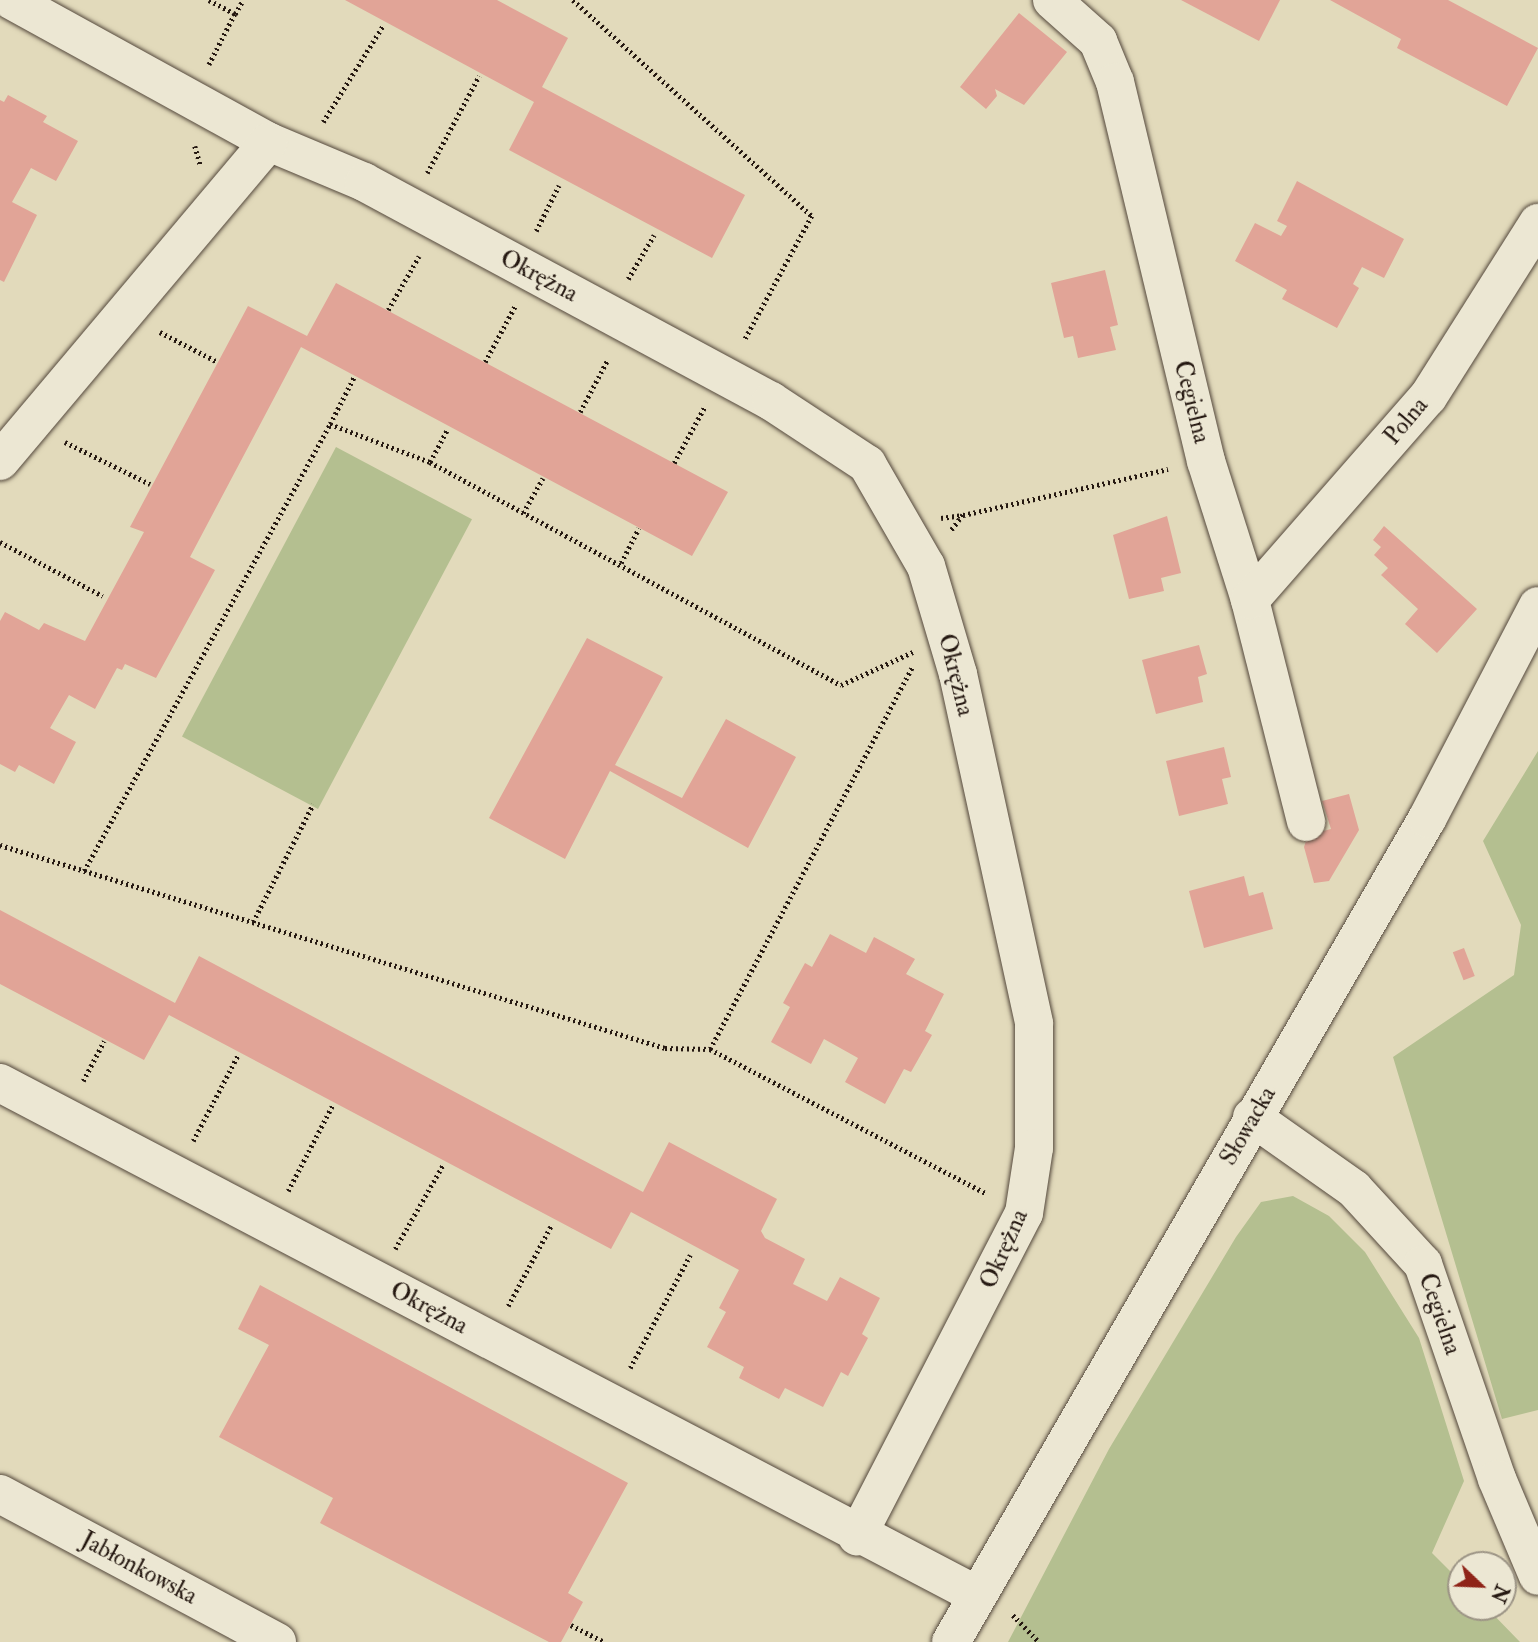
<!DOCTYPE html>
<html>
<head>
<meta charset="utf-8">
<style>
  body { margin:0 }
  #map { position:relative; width:1538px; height:1642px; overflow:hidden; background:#e2dabb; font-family:"IM FELL Double Pica",serif }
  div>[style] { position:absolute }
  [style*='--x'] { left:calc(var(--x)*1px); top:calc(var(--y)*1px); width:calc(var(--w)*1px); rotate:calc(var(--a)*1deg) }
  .green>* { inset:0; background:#b4bf90; transform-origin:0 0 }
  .building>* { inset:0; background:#e1a497; transform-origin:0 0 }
  .path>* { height:4.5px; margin-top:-2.25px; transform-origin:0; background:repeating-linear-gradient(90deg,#251811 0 2px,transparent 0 5.5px) }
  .roads { filter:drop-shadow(0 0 2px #54483c) drop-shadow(0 0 2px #54483c) }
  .minor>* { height:38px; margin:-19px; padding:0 19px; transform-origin:19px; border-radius:19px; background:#ece7d3 }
  .tertiary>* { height:38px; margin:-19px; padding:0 19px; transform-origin:19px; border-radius:19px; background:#ece7d3 }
  .secondary>* { height:38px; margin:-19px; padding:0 19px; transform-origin:19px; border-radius:19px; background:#ece7d3 }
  span { translate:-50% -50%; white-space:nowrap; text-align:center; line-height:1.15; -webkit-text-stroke:5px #ece7d3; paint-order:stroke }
  .street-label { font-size:24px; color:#251811 }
  .north { position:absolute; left:1447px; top:1551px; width:70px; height:70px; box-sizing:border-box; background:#ece7d3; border:2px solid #9c9485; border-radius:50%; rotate:113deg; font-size:19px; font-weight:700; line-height:28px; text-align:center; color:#251811 }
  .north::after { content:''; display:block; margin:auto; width:24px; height:32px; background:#8f2418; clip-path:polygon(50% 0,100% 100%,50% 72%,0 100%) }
</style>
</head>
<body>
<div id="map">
  <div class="green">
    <i style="left:336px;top:447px;width:154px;height:328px;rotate:28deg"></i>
    <i style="clip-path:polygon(1538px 751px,1538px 1410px,1502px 1419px,1393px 1057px,1514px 975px,1521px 925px,1483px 841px)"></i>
    <i style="clip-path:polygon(1293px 1196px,1329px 1216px,1365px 1252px,1419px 1338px,1464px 1481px,1432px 1553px,1461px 1582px,1461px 1607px,1486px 1607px,1520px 1642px,1008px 1642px,1109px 1449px,1236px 1237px,1261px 1202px)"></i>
  </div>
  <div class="building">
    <i style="clip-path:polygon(345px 0,497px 0,568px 38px,542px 87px,745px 195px,712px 258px,509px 150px,534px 102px)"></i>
    <i style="clip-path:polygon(1181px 0,1280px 0,1259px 41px)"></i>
    <i style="clip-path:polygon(1330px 0,1448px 0,1538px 48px,1507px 106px,1397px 48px,1401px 39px)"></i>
    <i style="clip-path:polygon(1019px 13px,1067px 52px,1024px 105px,995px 89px,997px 96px,986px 109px,960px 87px)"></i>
    <i style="clip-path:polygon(8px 95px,47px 116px,43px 122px,78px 141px,56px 181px,31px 168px,12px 202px,37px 215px,4px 282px,0 280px,0 100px,4px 102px)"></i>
    <i style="clip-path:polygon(1297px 181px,1404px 239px,1384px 278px,1362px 267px,1353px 284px,1359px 288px,1337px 328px,1282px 299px,1287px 290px,1235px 261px,1255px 223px,1281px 236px,1287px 226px,1277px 221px)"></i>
    <i style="clip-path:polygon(1105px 270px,1118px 325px,1110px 327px,1116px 350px,1078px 358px,1073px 336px,1064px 338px,1051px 283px)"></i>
    <i style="clip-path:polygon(336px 283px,728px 492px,692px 556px,301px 347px,190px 557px,215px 570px,156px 678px,125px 664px,122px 670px,117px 668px,95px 709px,69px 695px,50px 728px,76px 742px,54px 784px,19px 765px,15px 772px,0 764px,0 621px,5px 612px,39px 630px,44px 623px,85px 641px,144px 532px,130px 527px,248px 306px,307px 336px)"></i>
    <i style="clip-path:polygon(1167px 516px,1181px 573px,1161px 578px,1164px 591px,1129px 599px,1113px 535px)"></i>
    <i style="clip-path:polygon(1384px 526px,1477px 609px,1437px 653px,1405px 624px,1418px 609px,1381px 575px,1388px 568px,1374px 555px,1381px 547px,1373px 540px)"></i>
    <i style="clip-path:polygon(587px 638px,663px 677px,615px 765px,682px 798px,726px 719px,796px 757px,748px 848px,610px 771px,565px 859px,489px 818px)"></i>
    <i style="clip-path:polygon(1199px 645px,1207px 674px,1198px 677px,1203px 702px,1156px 714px,1142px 660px)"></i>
    <i style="clip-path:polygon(1224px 747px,1231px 777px,1222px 779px,1228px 804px,1179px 816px,1166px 761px)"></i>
    <i style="clip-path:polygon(1349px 794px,1359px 830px,1329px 881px,1314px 883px,1304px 847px,1308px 835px,1331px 829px,1322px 801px)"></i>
    <i style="clip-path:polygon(1244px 876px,1249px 896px,1263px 892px,1273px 929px,1204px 948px,1189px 891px)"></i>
    <i style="clip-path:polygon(0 910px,175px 1003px,199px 956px,643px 1192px,669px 1142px,777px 1199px,761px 1231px,765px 1238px,805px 1259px,793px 1284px,827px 1301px,840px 1277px,880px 1298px,862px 1334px,868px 1338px,848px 1376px,841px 1372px,823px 1407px,785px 1388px,779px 1399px,739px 1378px,744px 1367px,707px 1347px,726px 1312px,719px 1308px,739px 1270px,631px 1212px,611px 1249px,169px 1015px,144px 1060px,0 984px)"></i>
    <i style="clip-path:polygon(830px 934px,866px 953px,874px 937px,915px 959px,906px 974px,944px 994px,925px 1031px,932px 1035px,911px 1072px,904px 1069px,885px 1104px,845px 1082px,858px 1058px,824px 1039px,811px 1064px,771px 1042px,790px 1007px,783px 1003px,805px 963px,812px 967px)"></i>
    <i style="left:1464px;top:948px;width:30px;height:12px;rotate:69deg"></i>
    <i style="clip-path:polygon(260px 1285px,628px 1483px,568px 1593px,583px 1602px,561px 1642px,549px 1642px,320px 1523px,333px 1498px,219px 1437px,269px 1345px,238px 1329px)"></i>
  </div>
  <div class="path">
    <i style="--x:209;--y:0;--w:30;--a:28"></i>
    <i style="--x:235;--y:14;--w:57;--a:117"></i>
    <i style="--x:573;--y:0;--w:322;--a:42.1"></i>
    <i style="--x:812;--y:216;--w:142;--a:118.5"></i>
    <i style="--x:235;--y:14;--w:16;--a:-60"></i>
    <i style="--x:323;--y:122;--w:115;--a:-58.1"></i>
    <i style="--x:195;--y:146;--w:19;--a:74"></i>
    <i style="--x:427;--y:173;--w:110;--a:-61.8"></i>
    <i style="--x:536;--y:231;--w:51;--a:-63.4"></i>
    <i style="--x:628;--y:279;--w:51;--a:-59.4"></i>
    <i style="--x:388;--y:310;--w:62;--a:-60.1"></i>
    <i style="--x:160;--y:332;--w:63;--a:27.4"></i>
    <i style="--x:485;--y:362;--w:64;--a:-61.8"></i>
    <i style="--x:580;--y:412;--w:60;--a:-62.2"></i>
    <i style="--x:330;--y:424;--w:53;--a:-62.9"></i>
    <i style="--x:65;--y:442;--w:95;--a:26.3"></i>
    <i style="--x:430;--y:462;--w:36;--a:-62"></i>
    <i style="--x:674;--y:463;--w:63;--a:-61.4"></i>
    <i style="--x:523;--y:513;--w:40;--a:-60.3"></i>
    <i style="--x:963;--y:515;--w:210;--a:-12.6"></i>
    <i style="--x:941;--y:518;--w:22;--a:-8"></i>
    <i style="--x:963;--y:515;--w:21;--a:127"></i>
    <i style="--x:0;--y:542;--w:116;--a:27.7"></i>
    <i style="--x:621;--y:563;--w:39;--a:-63"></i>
    <i style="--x:0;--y:845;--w:695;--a:16.98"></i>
    <i style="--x:665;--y:1048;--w:45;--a:1.3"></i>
    <i style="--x:710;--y:1049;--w:313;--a:27.6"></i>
    <i style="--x:84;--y:871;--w:510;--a:-61.17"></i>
    <i style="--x:330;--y:424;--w:107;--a:20.8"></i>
    <i style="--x:430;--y:462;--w:468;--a:28.5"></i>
    <i style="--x:841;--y:685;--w:79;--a:-24.6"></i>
    <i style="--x:253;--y:922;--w:132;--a:-63"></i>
    <i style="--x:710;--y:1049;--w:433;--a:-62.1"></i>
    <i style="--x:83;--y:1081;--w:45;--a:-62.3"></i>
    <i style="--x:193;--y:1141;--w:97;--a:-62.4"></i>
    <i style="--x:288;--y:1191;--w:96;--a:-62.6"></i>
    <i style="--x:395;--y:1249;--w:97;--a:-60.3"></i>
    <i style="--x:508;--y:1306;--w:93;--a:-61.8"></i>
    <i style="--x:630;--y:1368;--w:128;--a:-62"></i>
    <i style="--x:1013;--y:1615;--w:37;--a:46"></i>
    <i style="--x:571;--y:1625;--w:38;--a:27"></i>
  </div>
  <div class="roads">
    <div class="minor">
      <i style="--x:11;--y:0;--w:294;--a:28.8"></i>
      <i style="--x:269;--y:142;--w:103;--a:22.8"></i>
      <i style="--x:364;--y:182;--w:462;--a:28.3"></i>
      <i style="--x:771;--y:401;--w:115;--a:33.3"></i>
      <i style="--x:867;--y:464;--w:118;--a:60"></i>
      <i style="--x:926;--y:566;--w:113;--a:73.5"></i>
      <i style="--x:958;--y:674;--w:358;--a:77.7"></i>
      <i style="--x:1034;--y:1024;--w:124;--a:90"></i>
      <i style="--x:1034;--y:1148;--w:66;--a:98.7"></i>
      <i style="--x:1024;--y:1213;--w:364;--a:117.3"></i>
      <i style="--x:1052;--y:0;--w:62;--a:41.7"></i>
      <i style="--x:1098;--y:41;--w:44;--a:67.5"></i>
      <i style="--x:1115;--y:82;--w:390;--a:76.5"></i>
      <i style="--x:1206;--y:461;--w:146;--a:72.4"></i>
      <i style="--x:1250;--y:600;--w:229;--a:75.8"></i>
      <i style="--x:0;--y:461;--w:417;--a:-49.9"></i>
      <i style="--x:1250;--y:600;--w:270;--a:-48.8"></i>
      <i style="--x:1428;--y:397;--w:206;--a:-57.7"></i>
      <i style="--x:0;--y:1083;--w:1101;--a:27.66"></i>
      <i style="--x:1252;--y:1117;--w:125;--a:35.2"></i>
      <i style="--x:1354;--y:1189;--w:102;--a:47.4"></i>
      <i style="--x:1423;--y:1264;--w:227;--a:71"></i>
      <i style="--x:1497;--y:1479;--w:105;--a:67.1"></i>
    </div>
    <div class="tertiary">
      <i style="--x:951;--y:1642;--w:951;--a:-59.96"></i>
      <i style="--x:1427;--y:819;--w:240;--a:-62.5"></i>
    </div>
    <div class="secondary">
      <i style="--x:0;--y:1494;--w:314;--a:28.1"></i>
    </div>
  </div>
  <div class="street-label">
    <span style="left:539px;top:276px;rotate:28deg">Okrężna</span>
    <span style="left:1192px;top:402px;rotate:76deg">Cegielna</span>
    <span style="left:1406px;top:421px;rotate:-50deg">Polna</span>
    <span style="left:956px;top:675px;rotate:76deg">Okrężna</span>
    <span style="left:1248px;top:1126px;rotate:-60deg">Słowacka</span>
    <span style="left:1004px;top:1249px;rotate:-66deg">Okrężna</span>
    <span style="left:429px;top:1308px;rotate:28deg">Okrężna</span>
    <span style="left:1440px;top:1314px;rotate:71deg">Cegielna</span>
    <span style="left:139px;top:1568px;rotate:28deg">Jabłonkowska</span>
  </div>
  <div class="north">N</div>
</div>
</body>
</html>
